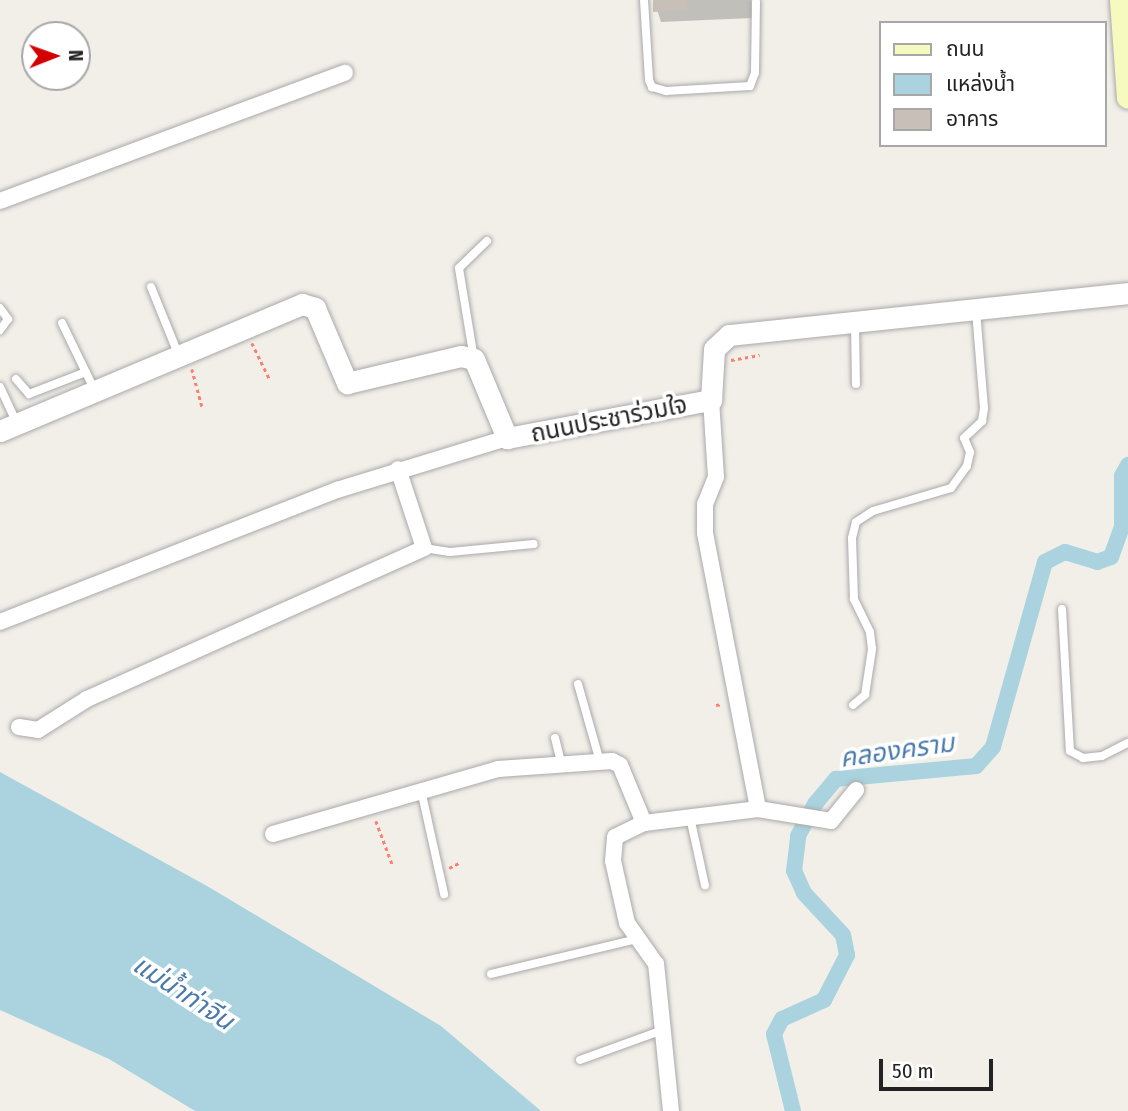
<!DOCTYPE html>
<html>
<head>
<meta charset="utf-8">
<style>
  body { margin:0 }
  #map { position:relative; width:1128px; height:1111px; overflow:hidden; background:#f2efe9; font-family:"Fira Sans Condensed","Noto Sans Thai",sans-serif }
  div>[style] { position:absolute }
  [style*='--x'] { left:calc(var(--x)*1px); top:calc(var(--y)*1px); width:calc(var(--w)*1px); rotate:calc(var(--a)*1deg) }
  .water>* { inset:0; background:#aad3df }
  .shadow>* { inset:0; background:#0003 }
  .canal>* { height:16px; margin:-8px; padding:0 8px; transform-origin:8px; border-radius:8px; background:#aad3df }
  .building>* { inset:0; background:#c7bfb8 }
  .path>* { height:2.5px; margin-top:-1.25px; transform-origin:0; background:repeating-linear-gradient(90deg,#fa8072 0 3.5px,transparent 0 7px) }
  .roads { filter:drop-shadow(0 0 2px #a9a9a9) drop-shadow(0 0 2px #a9a9a9) }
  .service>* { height:8px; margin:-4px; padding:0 4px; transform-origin:4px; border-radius:4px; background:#fff }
  .minor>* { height:16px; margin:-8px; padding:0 8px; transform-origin:8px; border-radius:8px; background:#fff }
  .tertiary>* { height:21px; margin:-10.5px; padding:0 10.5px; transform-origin:10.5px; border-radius:10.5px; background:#fff }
  .secondary>* { height:23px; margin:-11.5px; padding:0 11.5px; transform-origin:11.5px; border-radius:11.5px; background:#f7fabf }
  span { translate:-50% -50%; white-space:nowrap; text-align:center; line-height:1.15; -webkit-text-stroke:7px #fff; paint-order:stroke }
  .street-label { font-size:24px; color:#222 }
  .water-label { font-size:26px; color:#4a7aab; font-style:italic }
  .legend { position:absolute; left:879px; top:21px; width:228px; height:126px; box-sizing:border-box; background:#fff; border:2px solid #a7a7a7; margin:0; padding:9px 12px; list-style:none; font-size:21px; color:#222 }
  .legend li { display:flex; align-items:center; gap:14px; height:35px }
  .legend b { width:35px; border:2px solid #a7a7a7 }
  .north { position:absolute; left:21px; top:21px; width:70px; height:70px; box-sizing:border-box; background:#fff; border:2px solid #a7a7a7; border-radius:50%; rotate:89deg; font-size:19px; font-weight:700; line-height:28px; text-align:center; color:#222 }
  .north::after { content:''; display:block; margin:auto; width:24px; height:32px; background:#d40000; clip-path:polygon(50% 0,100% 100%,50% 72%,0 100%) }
  .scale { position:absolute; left:879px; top:1059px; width:114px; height:32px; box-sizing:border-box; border:4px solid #222; border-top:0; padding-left:9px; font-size:21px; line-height:24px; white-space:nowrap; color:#222; -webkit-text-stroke:5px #fff; paint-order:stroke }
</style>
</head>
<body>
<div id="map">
  <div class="water">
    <i style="clip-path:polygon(0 772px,207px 886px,441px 1026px,541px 1111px,195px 1111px,109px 1059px,0 1010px)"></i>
  </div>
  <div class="shadow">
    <i style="clip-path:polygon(654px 0,751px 0,752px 18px,661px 22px)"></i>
  </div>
  <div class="canal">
    <i style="--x:793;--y:1111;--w:79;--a:-103.9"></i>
    <i style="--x:774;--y:1034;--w:17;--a:-62"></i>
    <i style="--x:782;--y:1019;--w:46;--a:-24.3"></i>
    <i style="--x:824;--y:1000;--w:51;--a:-62.9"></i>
    <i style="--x:847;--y:955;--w:20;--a:-101"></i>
    <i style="--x:843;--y:935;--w:57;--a:-132.9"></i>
    <i style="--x:804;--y:893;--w:24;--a:-114"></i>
    <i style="--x:794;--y:871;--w:35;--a:-83"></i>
    <i style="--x:798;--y:836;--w:36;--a:-62"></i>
    <i style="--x:815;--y:804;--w:33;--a:-50"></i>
    <i style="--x:836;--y:779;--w:141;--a:-5.3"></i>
    <i style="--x:976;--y:766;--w:25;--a:-48"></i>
    <i style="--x:993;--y:747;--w:192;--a:-74.3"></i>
    <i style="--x:1045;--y:562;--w:22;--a:-27"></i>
    <i style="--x:1065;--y:552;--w:34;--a:17"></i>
    <i style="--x:1097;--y:562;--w:15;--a:-20"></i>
    <i style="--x:1111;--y:557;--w:33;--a:-70"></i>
    <i style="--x:1122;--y:526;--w:50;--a:-90"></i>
    <i style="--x:1122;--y:476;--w:13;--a:-61"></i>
  </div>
  <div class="building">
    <i style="clip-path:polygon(653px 0,687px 0,687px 10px,653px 12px)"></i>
  </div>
  <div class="path">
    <i style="--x:252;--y:343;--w:39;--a:64"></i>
    <i style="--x:731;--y:360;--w:29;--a:-10"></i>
    <i style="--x:192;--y:369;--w:39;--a:75"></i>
    <i style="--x:716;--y:705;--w:7;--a:-8"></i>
    <i style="--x:376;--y:821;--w:48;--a:69.3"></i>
    <i style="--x:449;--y:868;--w:13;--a:-27"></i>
  </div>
  <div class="roads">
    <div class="service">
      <i style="--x:644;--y:0;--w:80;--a:86.4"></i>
      <i style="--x:649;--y:80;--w:8;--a:67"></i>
      <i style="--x:652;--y:87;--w:15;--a:16"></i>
      <i style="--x:666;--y:91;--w:84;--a:-3.4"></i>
      <i style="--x:750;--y:86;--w:14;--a:-69"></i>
      <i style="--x:755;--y:73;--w:71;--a:-89.2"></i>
      <i style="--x:151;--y:287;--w:74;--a:67.9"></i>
      <i style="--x:0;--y:308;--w:14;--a:54"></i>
      <i style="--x:8;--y:319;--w:14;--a:126"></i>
      <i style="--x:62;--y:323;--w:73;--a:64.1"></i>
      <i style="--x:855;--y:323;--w:61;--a:89.1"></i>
      <i style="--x:474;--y:359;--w:92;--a:-99.4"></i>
      <i style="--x:459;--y:268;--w:39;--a:-44"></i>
      <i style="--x:16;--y:379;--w:20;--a:49"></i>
      <i style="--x:29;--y:394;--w:61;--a:-21.1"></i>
      <i style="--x:0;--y:387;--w:38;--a:65"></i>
      <i style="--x:424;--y:548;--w:26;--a:9"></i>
      <i style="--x:450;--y:552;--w:84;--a:-5.4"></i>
      <i style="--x:1062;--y:609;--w:142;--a:86.8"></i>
      <i style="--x:1070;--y:751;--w:15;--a:28"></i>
      <i style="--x:1083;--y:758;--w:19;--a:-6"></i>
      <i style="--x:1102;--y:756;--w:29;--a:-27"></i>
      <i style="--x:578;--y:684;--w:81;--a:74.2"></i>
      <i style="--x:853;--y:705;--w:16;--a:-40"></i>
      <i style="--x:865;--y:695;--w:47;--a:-81.3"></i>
      <i style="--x:872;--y:649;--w:17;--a:-97"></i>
      <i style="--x:870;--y:632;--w:37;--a:-116"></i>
      <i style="--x:854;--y:599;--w:61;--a:-91.9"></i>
      <i style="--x:852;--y:538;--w:16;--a:-76"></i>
      <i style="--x:856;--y:522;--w:20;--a:-33"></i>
      <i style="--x:873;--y:511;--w:81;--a:-16.4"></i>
      <i style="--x:951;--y:488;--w:27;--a:-54"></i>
      <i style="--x:967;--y:466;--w:14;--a:-78"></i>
      <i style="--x:970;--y:452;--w:15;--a:-113"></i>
      <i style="--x:964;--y:438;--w:25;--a:-43"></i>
      <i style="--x:982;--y:421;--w:13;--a:-81"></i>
      <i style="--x:984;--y:408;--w:97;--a:-94.7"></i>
      <i style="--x:555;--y:738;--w:29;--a:76"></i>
      <i style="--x:421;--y:790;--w:107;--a:77.5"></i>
      <i style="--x:690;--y:817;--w:70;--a:77.6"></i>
      <i style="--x:491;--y:974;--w:150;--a:-13.5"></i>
      <i style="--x:580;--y:1060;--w:88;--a:-19.9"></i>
    </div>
    <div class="minor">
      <i style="--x:0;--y:201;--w:368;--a:-20.4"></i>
      <i style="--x:711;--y:400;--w:77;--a:86.3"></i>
      <i style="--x:716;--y:477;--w:29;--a:112"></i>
      <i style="--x:705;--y:504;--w:29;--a:90"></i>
      <i style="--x:705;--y:533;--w:281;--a:79.1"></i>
      <i style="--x:0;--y:622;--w:362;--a:-21.4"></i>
      <i style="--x:337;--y:490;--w:178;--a:-17"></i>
      <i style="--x:19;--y:727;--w:19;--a:9"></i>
      <i style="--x:38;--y:730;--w:58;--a:-32.3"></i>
      <i style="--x:87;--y:699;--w:369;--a:-24.1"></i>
      <i style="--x:424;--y:548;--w:83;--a:-108.2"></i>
      <i style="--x:273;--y:834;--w:234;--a:-16.1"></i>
      <i style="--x:498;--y:769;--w:114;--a:-4"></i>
      <i style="--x:612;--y:761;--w:9;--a:27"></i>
      <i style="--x:620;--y:765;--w:63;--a:67.5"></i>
      <i style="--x:671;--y:1111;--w:148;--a:-95.8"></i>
      <i style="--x:656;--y:964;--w:50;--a:-125.3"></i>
      <i style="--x:627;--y:923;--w:64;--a:-102.7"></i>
      <i style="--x:613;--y:861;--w:24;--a:-85"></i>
      <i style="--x:615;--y:837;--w:32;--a:-26"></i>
      <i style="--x:644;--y:823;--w:115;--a:-7"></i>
      <i style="--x:758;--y:809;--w:74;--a:9.3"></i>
      <i style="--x:831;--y:821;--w:40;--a:-51"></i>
    </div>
    <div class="tertiary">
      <i style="--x:0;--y:431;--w:328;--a:-22.8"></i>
      <i style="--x:302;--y:304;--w:14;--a:17"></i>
      <i style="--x:315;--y:308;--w:82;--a:66.9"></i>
      <i style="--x:347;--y:383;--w:117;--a:-13.3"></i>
      <i style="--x:461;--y:356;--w:13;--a:13"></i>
      <i style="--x:474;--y:359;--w:86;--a:67.3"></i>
      <i style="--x:507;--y:438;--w:208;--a:-10.6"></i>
      <i style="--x:711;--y:400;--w:51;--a:-86.6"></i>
      <i style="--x:714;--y:349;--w:21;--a:-43"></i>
      <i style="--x:729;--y:335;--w:401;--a:-6"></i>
    </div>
    <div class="secondary">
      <i style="--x:1121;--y:0;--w:97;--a:85.9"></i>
    </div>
  </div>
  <div class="street-label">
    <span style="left:609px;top:420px;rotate:-11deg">ถนนประชาร่วมใจ</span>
  </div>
  <div class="water-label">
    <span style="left:897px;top:751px;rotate:-8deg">คลองคราม</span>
    <span style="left:183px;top:993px;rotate:33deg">แม่น้ำท่าจีน</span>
  </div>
  <ul class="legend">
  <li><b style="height:9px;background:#f7fabf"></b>ถนน</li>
  <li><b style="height:19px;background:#aad3df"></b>แหล่งน้ำ</li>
  <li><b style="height:19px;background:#c7bfb8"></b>อาคาร</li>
  </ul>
  <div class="north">N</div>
  <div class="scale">50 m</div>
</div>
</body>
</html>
